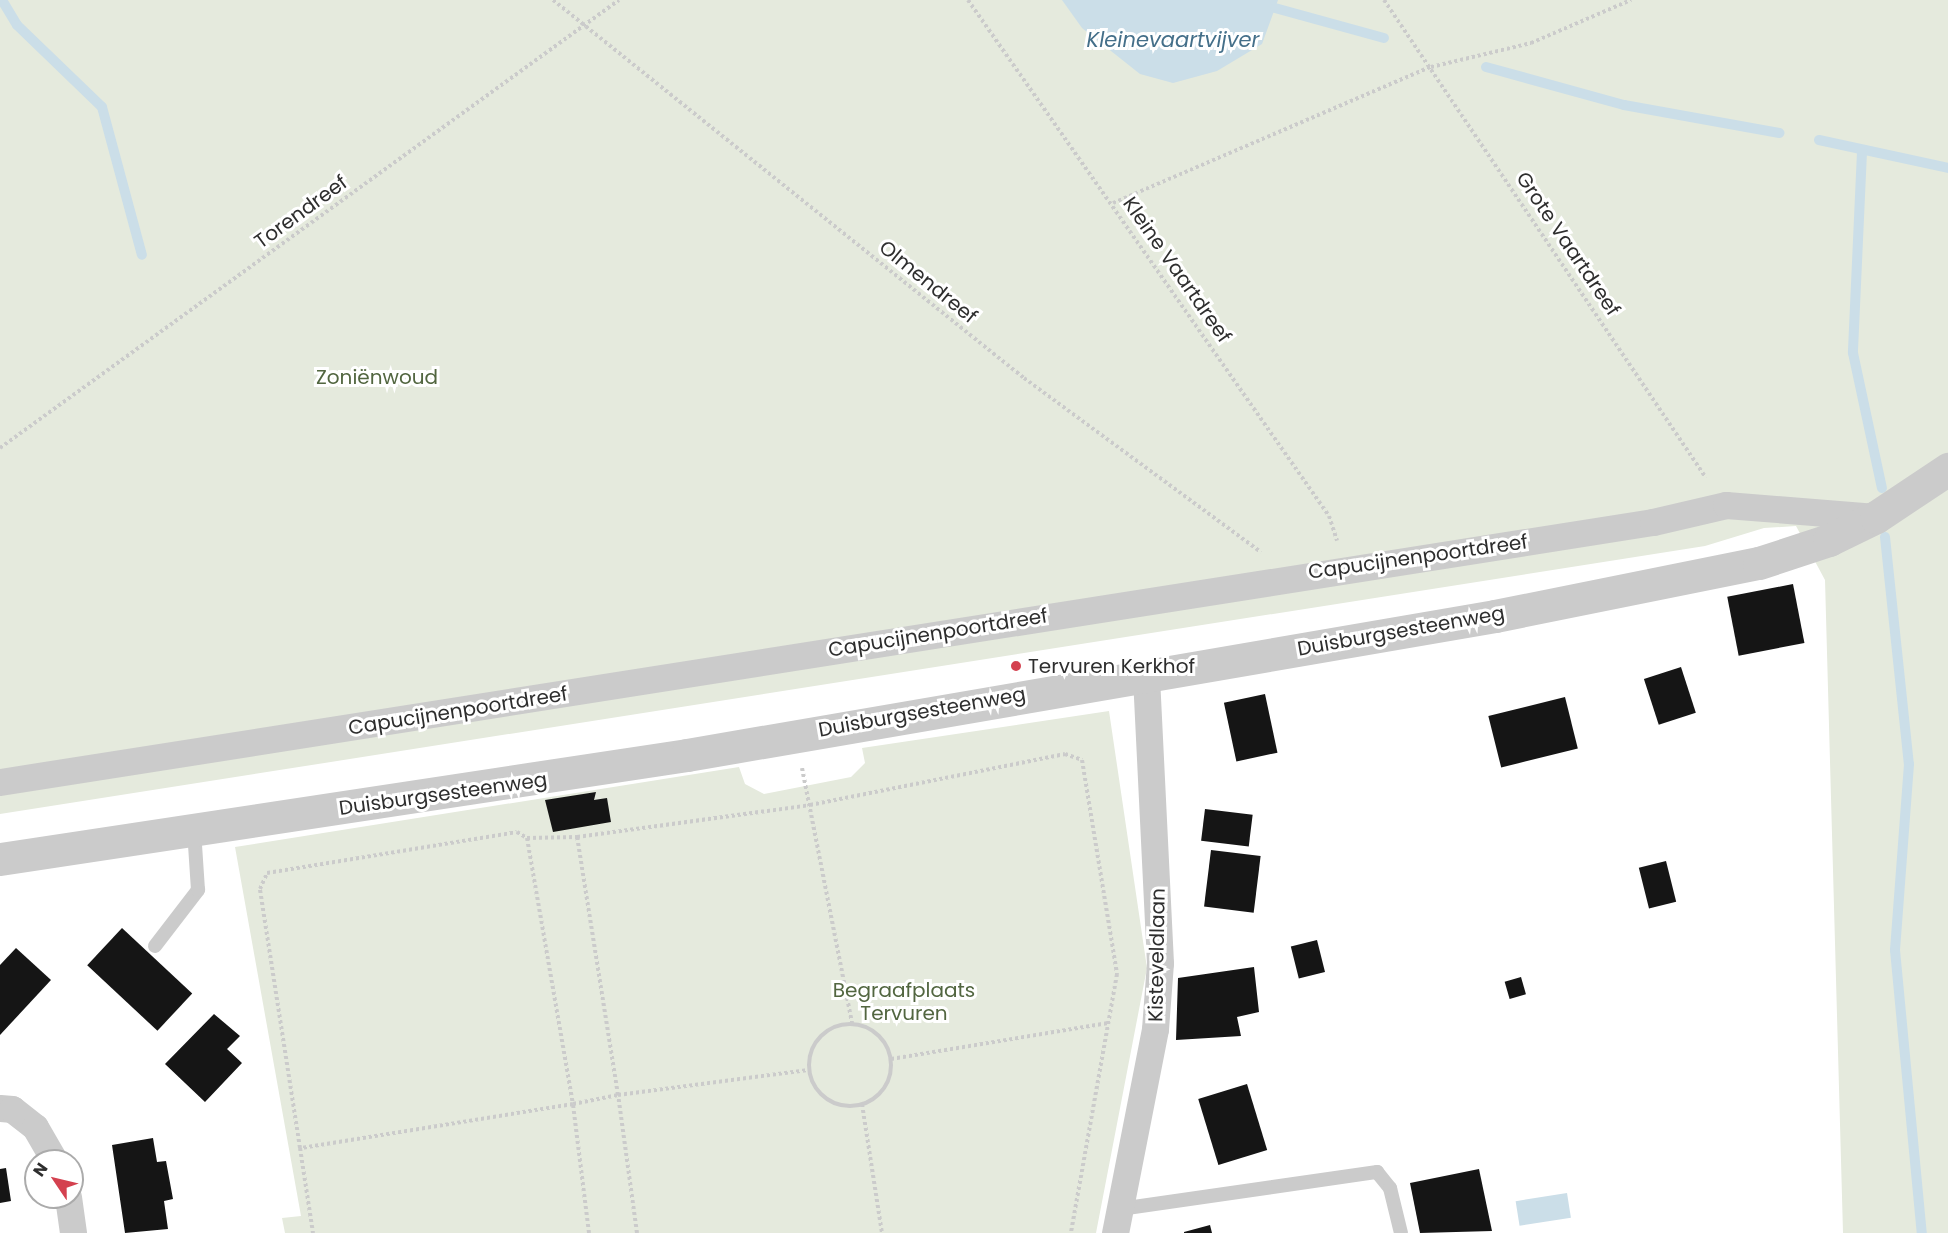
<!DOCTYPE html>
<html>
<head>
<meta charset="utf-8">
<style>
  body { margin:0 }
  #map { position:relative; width:1948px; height:1233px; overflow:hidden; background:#fff; font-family:Poppins,sans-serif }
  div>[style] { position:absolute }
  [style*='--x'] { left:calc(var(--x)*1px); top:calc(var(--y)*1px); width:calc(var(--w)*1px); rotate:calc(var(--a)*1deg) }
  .green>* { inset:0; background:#e5eadd }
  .water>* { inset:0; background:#cbdee8; transform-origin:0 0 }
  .stream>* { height:10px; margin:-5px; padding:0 5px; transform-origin:5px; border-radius:5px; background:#cbdee8 }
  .building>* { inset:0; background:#151515; transform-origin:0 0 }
  .path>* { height:4px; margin-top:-2px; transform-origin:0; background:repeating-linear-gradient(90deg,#cbcbcb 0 3px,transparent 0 6px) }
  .path>.ring { margin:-2px; padding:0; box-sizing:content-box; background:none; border:4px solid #cbcbcb; border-radius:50% }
  .service>* { height:14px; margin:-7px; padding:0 7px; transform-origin:7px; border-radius:7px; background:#cbcbcb }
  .minor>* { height:27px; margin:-13.5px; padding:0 13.5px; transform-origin:13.5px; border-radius:13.5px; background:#cbcbcb }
  .tertiary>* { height:33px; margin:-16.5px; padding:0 16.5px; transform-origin:16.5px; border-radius:16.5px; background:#cbcbcb }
  .dots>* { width:16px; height:16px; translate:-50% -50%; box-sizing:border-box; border:3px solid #fff; border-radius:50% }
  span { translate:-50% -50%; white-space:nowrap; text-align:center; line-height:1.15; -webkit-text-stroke:6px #fff; paint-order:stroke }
  .street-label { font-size:20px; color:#2e2e2e }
  .park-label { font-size:20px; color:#526640 }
  .poi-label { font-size:20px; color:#2e2e2e }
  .left { translate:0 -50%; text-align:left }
  .water-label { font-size:21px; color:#446f89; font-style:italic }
  .north { position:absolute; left:24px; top:1149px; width:60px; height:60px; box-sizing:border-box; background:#fff; border:2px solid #ababab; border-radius:50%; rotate:305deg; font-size:16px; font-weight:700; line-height:24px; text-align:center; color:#2e2e2e }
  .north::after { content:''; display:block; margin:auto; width:21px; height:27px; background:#d4414f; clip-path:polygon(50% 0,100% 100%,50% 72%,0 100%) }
</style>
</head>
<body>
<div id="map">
  <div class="green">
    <i style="clip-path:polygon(0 0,1948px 0,1948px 1233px,1843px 1233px,1825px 580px,1796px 526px,1764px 528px,1705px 546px,0 814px)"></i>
    <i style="clip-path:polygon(1109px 711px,1147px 968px,1096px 1233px,285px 1233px,282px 1218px,301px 1216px,235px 847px,739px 767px,745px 784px,764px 794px,851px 777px,865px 763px,862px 748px)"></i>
  </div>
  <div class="water">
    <i style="clip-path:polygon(1062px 0,1278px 0,1262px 44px,1217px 71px,1173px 83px,1140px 74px,1082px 28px)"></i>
    <i style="left:1567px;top:1193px;width:25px;height:52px;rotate:81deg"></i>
  </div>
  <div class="stream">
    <i style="--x:2;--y:0;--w:29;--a:59"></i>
    <i style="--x:17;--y:25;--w:118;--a:44"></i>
    <i style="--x:102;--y:107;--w:153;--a:74.9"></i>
    <i style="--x:1275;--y:8;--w:113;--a:15.4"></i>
    <i style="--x:1486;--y:67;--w:143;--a:15.4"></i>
    <i style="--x:1624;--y:105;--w:158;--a:10.2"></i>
    <i style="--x:1819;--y:140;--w:132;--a:12.2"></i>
    <i style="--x:1862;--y:152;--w:201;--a:92.6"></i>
    <i style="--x:1853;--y:353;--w:138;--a:77.9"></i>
    <i style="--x:1885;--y:537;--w:228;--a:84"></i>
    <i style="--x:1909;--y:764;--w:187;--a:94.3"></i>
    <i style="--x:1895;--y:950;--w:284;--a:84.6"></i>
  </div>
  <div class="building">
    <i style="left:1793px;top:584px;width:60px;height:67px;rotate:79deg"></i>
    <i style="left:1681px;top:667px;width:48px;height:39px;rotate:72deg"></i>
    <i style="left:1265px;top:694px;width:60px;height:42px;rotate:78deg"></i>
    <i style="left:1565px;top:697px;width:53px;height:79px;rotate:76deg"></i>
    <i style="clip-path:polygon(596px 792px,594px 800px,607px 798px,611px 822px,553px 832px,545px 800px)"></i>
    <i style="left:1205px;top:809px;width:48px;height:32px;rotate:7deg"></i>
    <i style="left:1211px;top:850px;width:50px;height:57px;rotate:7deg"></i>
    <i style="left:1666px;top:861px;width:42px;height:28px;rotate:76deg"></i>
    <i style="left:122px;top:928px;width:96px;height:51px;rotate:43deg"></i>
    <i style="left:1317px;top:940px;width:33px;height:27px;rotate:76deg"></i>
    <i style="clip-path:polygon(16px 948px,51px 980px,0 1035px,0 965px)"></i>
    <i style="clip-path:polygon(1254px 967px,1259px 1012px,1237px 1017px,1241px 1036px,1176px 1040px,1178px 978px)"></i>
    <i style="left:1521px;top:977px;width:18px;height:17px;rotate:74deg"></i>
    <i style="clip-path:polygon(214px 1014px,240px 1036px,227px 1049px,242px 1063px,205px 1102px,165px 1064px)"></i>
    <i style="left:1247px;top:1084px;width:69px;height:51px;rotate:73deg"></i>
    <i style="clip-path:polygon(153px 1138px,157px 1162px,166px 1161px,173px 1199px,164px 1201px,168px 1229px,125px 1233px,112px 1145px)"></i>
    <i style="clip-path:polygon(6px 1168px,11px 1201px,0 1203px,0 1169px)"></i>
    <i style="clip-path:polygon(1479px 1169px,1492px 1231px,1420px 1233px,1410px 1183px)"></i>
    <i style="clip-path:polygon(1210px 1225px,1212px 1233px,1184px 1233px,1184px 1232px)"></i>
  </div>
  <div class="path">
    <i style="--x:553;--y:0;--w:604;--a:38.75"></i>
    <i style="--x:1024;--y:378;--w:294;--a:36.3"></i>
    <i style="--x:968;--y:0;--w:630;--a:55.02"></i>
    <i style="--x:1329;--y:516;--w:26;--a:72"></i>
    <i style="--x:1384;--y:0;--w:576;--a:56.03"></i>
    <i style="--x:1113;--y:203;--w:346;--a:-23.2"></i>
    <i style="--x:1431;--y:67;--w:103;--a:-13.5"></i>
    <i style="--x:1531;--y:43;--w:109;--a:-23.3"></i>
    <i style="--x:0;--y:448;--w:764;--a:-35.9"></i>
    <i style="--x:802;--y:768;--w:260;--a:78.9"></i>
    <i style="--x:517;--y:832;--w:12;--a:31"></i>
    <i style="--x:527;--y:838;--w:270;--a:80.2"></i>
    <i style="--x:573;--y:1104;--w:277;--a:170.8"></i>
    <i style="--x:300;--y:1148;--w:262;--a:-98.8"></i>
    <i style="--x:260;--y:889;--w:17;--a:-66"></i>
    <i style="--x:267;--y:873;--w:253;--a:-9.3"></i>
    <i style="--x:527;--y:838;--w:50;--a:-1.1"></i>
    <i class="ring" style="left:809px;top:1024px;width:78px;height:78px"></i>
    <i style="--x:891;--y:1059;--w:220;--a:-9.4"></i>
    <i style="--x:862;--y:1104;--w:131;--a:81.2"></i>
    <i style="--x:300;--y:1148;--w:86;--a:81.3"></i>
    <i style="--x:589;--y:1233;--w:130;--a:-97.1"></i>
    <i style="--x:573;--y:1104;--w:46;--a:-11.3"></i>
    <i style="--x:618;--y:1095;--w:261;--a:-99"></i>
    <i style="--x:577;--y:837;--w:235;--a:-7.8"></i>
    <i style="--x:810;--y:805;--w:260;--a:-11.3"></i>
    <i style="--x:1065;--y:754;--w:18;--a:19"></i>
    <i style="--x:1082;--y:760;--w:217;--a:80.7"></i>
    <i style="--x:1117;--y:974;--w:263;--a:100.1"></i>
    <i style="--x:637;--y:1233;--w:139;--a:-97.8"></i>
    <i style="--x:618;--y:1095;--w:192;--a:-7.5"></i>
  </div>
  <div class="service">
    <i style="--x:155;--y:946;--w:71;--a:-52.5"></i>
    <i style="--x:198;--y:890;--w:60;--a:-93.8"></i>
    <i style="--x:1120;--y:1209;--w:260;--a:-8.2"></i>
    <i style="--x:1377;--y:1172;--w:21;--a:51"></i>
    <i style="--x:1390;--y:1188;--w:46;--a:76.3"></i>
  </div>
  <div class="minor">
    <i style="--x:0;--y:782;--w:1673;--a:-8.94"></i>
    <i style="--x:1653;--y:522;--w:75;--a:-13.1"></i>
    <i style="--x:1726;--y:505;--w:150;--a:4.6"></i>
    <i style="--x:0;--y:1108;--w:12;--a:5"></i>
    <i style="--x:12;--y:1109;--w:29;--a:38"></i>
    <i style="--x:35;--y:1127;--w:39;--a:60"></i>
    <i style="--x:68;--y:1197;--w:36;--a:82"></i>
    <i style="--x:1115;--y:1233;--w:208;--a:-78.9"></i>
    <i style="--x:1155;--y:1029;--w:66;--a:-85.7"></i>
    <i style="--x:1160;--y:963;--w:289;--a:-92.8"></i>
  </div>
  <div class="tertiary">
    <i style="--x:0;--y:859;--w:695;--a:-8.61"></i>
    <i style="--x:687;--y:755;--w:820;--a:-9.76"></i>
    <i style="--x:1495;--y:616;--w:269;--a:-11.4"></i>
    <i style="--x:1759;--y:563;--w:74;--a:-18.2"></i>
    <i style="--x:1829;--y:540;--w:52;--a:-26.1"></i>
    <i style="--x:1876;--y:517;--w:87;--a:-33.7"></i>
  </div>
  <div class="dots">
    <i style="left:1016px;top:666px;background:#d4414f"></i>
  </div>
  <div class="street-label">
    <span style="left:301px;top:212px;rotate:-36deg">Torendreef</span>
    <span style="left:1568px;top:244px;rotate:56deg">Grote Vaartdreef</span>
    <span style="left:1177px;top:270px;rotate:55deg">Kleine Vaartdreef</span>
    <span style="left:928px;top:282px;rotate:39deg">Olmendreef</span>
    <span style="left:1418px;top:557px;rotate:-8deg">Capucijnenpoortdreef</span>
    <span style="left:1401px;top:631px;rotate:-10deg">Duisburgsesteenweg</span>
    <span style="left:938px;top:633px;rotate:-9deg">Capucijnenpoortdreef</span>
    <span style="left:458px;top:711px;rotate:-9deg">Capucijnenpoortdreef</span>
    <span style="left:922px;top:712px;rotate:-10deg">Duisburgsesteenweg</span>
    <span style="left:443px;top:794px;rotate:-8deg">Duisburgsesteenweg</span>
    <span style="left:1157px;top:955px;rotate:-89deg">Kisteveldlaan</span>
  </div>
  <div class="park-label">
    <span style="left:377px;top:377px">Zoniënwoud</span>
    <span style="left:904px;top:1002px">Begraafplaats<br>Tervuren</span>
  </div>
  <div class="poi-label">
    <span class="left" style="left:1028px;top:666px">Tervuren Kerkhof</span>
  </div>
  <div class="water-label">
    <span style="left:1173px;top:40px">Kleinevaartvijver</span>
  </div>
  <div class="north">N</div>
</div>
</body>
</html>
